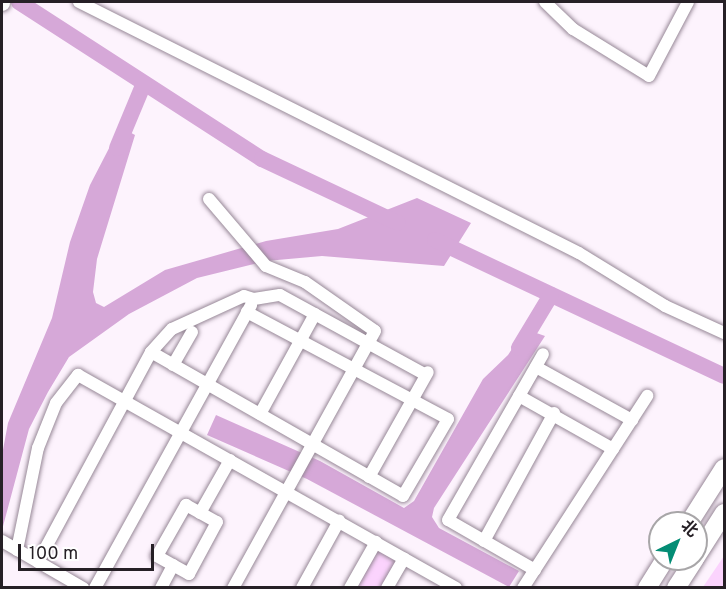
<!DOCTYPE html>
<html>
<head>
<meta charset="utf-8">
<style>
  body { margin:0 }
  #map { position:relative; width:726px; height:589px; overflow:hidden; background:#fdf3fd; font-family:Overpass,"Noto Sans SC",sans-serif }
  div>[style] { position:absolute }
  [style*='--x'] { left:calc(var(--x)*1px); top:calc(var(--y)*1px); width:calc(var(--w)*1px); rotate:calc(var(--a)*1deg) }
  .green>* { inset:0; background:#fbd3fd }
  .water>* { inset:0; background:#d6a8d8 }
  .river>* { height:16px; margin:-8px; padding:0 8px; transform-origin:8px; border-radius:8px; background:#d6a8d8 }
  .roads { filter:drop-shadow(0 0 2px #978897) drop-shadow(0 0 2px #978897) }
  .minor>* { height:12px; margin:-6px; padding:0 6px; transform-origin:6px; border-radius:6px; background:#fff }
  .major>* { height:16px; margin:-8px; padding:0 8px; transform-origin:8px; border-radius:8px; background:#fff }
  .highway>* { height:18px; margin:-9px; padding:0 9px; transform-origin:9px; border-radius:9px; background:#fff }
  span { translate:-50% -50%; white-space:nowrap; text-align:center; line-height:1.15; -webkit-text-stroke:4.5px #fff; paint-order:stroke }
  .frame { position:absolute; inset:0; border:3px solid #262026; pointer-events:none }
  .north { position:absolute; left:648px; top:511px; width:60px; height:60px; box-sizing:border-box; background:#fff; border:2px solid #a8a6a8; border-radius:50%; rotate:43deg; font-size:16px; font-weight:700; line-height:24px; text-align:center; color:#262026 }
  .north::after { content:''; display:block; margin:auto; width:21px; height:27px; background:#048d75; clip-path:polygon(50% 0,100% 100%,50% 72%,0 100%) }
  .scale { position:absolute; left:18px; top:544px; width:136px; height:27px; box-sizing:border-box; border:3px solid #262026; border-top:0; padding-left:8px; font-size:18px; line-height:21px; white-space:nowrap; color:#262026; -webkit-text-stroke:4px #fff; paint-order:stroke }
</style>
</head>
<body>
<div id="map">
  <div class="green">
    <i style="clip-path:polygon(376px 547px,398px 560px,382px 587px,354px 588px)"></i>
    <i style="clip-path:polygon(724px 556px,724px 587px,703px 587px)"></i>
  </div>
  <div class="water">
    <i style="clip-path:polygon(120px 127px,135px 135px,97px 259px,93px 292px,96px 303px,104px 307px,165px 270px,266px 241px,338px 229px,417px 198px,471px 223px,444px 266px,322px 256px,266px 261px,197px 278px,129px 314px,69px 357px,48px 392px,29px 429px,2px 530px,2px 455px,8px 423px,52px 318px,70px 242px,90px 185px)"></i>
    <i style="clip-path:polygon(525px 329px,545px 336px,434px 508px,432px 517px,439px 528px,519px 571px,509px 587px,307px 479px,207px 435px,216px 415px,320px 461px,404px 508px,414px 501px,483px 379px,508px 355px)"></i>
  </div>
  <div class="river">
    <i style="--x:19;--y:2;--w:289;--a:32.9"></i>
    <i style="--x:262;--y:159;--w:150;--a:25.2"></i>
    <i style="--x:117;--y:148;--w:70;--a:-67.4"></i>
    <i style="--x:435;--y:240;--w:319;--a:25.2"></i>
    <i style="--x:519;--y:348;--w:62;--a:-58.9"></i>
  </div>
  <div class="roads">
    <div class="minor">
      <i style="--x:79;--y:2;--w:559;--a:26.66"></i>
      <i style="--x:579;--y:253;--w:101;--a:31.6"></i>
      <i style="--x:665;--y:306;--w:65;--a:24.6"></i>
      <i style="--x:545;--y:2;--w:39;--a:44"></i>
      <i style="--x:573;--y:29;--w:89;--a:31.7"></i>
      <i style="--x:649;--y:76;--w:84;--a:-62.2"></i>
      <i style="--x:209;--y:199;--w:88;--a:49.6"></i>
      <i style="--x:266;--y:266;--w:42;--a:22.3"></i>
      <i style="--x:305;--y:282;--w:85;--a:35"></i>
      <i style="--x:375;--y:331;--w:294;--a:118.9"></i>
      <i style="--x:151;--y:352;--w:290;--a:29.7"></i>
      <i style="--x:403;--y:496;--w:89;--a:-59.7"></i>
      <i style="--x:448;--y:419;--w:228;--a:-152"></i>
      <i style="--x:173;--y:365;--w:38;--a:-60"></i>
      <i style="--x:536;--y:367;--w:110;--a:28.9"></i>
      <i style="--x:519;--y:396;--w:108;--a:29.4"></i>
      <i style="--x:260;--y:414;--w:114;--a:-61.2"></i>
      <i style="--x:369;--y:477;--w:120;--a:-60.7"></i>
      <i style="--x:186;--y:505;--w:35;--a:29"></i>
      <i style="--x:217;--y:522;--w:59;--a:118.3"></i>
      <i style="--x:189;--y:574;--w:37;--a:-151"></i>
      <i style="--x:157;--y:556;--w:59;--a:-60.4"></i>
      <i style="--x:200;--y:513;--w:61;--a:-60.5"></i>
      <i style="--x:2;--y:541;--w:94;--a:30.1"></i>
      <i style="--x:484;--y:541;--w:146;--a:-61.3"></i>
      <i style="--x:17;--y:550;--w:104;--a:-78.4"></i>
      <i style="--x:38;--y:448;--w:48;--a:-68.2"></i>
      <i style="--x:56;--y:403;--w:36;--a:-52"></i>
      <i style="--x:78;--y:375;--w:434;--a:29.4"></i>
      <i style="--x:38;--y:562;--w:238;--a:-61.7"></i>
      <i style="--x:151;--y:352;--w:31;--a:-48"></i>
      <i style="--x:172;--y:329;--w:79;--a:-24.6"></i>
      <i style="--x:244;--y:296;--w:10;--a:17"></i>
      <i style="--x:254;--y:299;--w:26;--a:-9"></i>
      <i style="--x:280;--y:295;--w:166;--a:28.7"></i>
      <i style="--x:535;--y:570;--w:100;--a:-150.1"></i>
      <i style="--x:448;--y:520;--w:191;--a:-60.2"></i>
      <i style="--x:95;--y:588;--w:323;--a:-61.1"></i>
      <i style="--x:161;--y:588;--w:26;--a:-62"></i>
      <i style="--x:302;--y:588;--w:77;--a:-61.1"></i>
      <i style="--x:350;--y:588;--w:53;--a:-60.5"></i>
      <i style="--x:387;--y:588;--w:34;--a:-60"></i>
      <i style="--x:523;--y:588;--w:229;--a:-57.1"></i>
    </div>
    <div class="major">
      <i style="--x:2;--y:3;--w:1;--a:-90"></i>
    </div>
    <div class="highway">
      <i style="--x:689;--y:523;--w:65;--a:-57.5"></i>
      <i style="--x:696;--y:557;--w:52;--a:-57.5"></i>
      <i style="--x:647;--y:588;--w:34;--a:-58"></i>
      <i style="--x:676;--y:588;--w:35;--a:-57"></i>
    </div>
  </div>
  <div class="frame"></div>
  <div class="north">北</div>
  <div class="scale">100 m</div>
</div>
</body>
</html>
